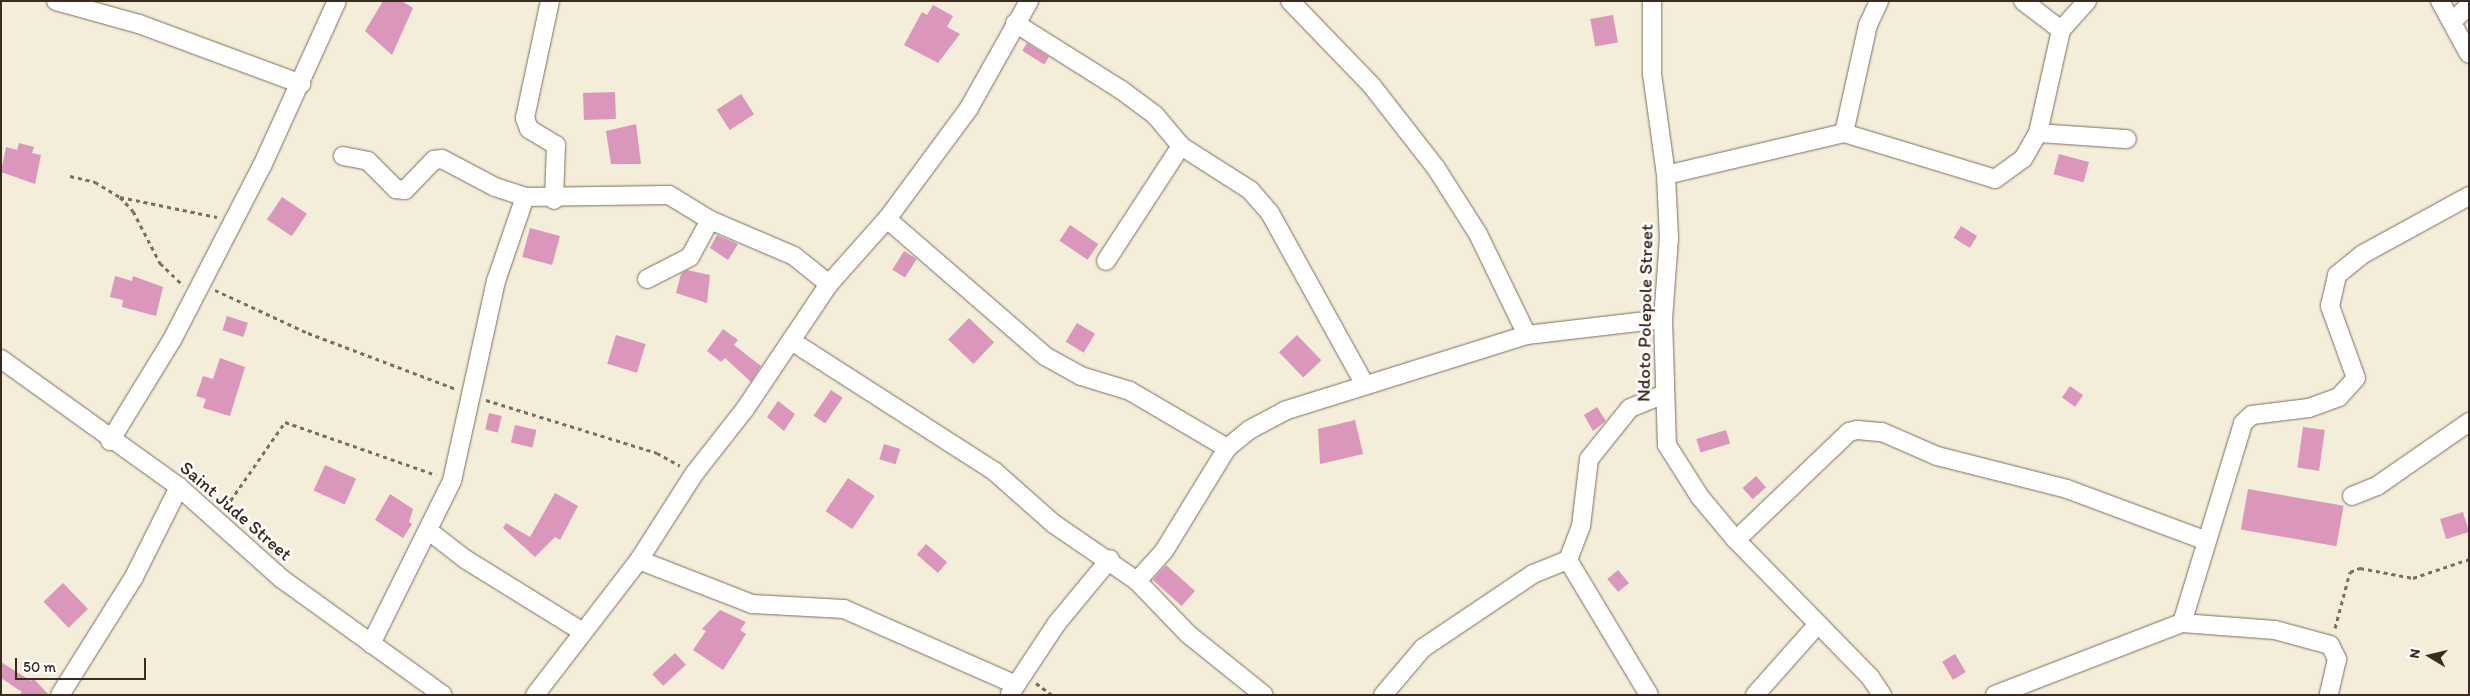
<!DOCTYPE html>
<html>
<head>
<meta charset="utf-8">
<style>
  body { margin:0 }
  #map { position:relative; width:2470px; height:696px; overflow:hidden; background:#f4edd9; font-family:Itim,sans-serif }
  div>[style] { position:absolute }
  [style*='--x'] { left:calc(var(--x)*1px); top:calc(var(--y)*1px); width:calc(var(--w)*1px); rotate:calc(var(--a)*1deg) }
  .building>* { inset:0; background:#db96bc; transform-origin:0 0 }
  .path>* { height:3px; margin-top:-1.5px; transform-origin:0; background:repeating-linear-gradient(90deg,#7c6e5f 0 4px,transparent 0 8px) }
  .roads { filter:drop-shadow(0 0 1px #7c6e5f) drop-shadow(0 0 1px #7c6e5f) }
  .street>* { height:18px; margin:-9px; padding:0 9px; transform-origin:9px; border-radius:9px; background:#fff }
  span { translate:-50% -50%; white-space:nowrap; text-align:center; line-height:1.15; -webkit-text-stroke:5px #fff; paint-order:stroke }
  .street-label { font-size:19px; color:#3b2a1e }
  .frame { position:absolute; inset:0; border:2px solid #3b2a1e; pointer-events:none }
  .north { position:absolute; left:2405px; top:631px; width:50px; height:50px; -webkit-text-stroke:4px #fff; paint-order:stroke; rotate:279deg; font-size:14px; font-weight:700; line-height:20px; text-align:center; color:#3b2a1e }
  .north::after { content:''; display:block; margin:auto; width:18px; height:22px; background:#3b2a1e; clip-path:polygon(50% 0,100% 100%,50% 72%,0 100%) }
  .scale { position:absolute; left:15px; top:658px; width:131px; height:22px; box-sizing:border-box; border:2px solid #3b2a1e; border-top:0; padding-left:6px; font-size:15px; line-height:18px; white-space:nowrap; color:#3b2a1e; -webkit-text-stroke:4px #fff; paint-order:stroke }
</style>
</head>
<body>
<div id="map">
  <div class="building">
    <i style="clip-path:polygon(383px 1px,402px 1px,413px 8px,392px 55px,365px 31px)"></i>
    <i style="clip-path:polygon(933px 5px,953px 16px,947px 27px,960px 34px,938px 63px,904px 45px,922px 12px,927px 15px)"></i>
    <i style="left:1613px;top:15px;width:28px;height:23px;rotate:80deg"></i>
    <i style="left:1027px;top:43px;width:26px;height:9px;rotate:32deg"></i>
    <i style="left:615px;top:92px;width:27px;height:32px;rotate:88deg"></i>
    <i style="left:741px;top:94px;width:24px;height:29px;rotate:57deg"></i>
    <i style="clip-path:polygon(636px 124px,641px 164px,611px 164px,606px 131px)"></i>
    <i style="clip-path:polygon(19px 143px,34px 147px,32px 153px,41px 155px,35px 184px,1px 172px,6px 147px,17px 150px)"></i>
    <i style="left:2059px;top:154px;width:31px;height:21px;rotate:15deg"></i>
    <i style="left:282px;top:197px;width:30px;height:27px;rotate:34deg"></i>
    <i style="left:1070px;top:225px;width:34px;height:19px;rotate:34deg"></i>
    <i style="left:1961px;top:226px;width:19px;height:14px;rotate:32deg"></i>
    <i style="left:530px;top:228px;width:31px;height:30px;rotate:15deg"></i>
    <i style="clip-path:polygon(717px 235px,738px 244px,728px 260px,710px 248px)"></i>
    <i style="left:904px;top:251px;width:15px;height:22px;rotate:32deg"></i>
    <i style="clip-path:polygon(687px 270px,710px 275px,707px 303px,676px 293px,681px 274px)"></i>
    <i style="clip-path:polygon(115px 276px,132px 281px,133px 276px,163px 287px,156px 316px,122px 307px,123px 300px,110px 297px)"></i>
    <i style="left:227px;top:316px;width:22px;height:15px;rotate:18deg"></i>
    <i style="left:969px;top:318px;width:35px;height:30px;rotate:44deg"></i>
    <i style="left:1077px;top:323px;width:21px;height:22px;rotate:31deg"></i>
    <i style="clip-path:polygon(723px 329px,738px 340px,734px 345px,761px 366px,751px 382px,725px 358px,721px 362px,707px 351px)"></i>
    <i style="left:616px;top:335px;width:31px;height:30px;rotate:17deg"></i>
    <i style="left:1297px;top:335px;width:35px;height:25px;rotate:46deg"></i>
    <i style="clip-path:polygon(220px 358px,245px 367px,230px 416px,203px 408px,206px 399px,196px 396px,203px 376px,213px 379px)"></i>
    <i style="left:2070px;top:386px;width:16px;height:14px;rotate:35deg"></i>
    <i style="left:831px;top:390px;width:14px;height:31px;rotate:34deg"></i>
    <i style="clip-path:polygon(778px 401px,795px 414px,784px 431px,767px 417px)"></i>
    <i style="clip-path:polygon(1597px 407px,1606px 421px,1593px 431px,1584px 415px)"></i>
    <i style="left:489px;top:413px;width:13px;height:17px;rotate:13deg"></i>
    <i style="clip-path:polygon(1355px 420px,1363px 454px,1320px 464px,1318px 429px)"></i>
    <i style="left:515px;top:425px;width:22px;height:18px;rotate:13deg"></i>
    <i style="left:2303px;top:427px;width:22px;height:41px;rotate:8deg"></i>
    <i style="left:1726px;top:430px;width:14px;height:31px;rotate:73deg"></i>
    <i style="left:884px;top:444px;width:17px;height:16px;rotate:17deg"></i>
    <i style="left:325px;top:465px;width:34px;height:28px;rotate:24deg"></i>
    <i style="left:1756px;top:476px;width:15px;height:18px;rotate:48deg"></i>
    <i style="left:848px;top:478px;width:32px;height:40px;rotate:34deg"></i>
    <i style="left:2248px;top:489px;width:97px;height:41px;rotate:10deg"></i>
    <i style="clip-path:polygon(555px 493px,578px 506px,560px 540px,555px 537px,535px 557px,503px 528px,506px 523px,530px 537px)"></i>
    <i style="clip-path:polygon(390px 494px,413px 509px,409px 522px,412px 524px,403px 538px,375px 520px)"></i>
    <i style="left:2463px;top:512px;width:21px;height:24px;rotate:73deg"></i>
    <i style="left:926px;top:544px;width:28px;height:14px;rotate:41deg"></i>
    <i style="left:1166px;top:565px;width:39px;height:20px;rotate:42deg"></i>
    <i style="left:1618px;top:570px;width:17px;height:14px;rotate:50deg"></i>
    <i style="left:63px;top:583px;width:36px;height:27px;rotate:46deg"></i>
    <i style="clip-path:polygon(720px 610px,746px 622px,740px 630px,746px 634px,723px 670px,693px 650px,706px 631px,702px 629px)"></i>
    <i style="left:675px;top:653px;width:16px;height:31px;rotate:47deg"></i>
    <i style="left:1955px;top:654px;width:21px;height:15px;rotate:59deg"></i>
    <i style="clip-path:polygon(1px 662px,31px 681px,33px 678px,49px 695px,19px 695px,22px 692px,1px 678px)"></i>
  </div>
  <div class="path">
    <i style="--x:70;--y:176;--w:26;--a:13"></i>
    <i style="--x:95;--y:182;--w:29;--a:31"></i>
    <i style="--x:120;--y:197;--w:19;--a:47"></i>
    <i style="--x:133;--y:211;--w:59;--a:62.6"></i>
    <i style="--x:160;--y:263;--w:32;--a:44"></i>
    <i style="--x:120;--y:197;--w:99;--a:11.7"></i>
    <i style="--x:215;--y:290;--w:102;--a:24.8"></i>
    <i style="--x:308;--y:333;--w:158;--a:20.7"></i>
    <i style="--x:486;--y:400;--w:179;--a:17.2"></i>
    <i style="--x:657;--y:453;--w:26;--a:29"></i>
    <i style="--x:226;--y:507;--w:103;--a:-55.2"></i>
    <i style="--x:285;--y:422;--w:160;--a:19.3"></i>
    <i style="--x:2335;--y:628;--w:58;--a:-75"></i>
    <i style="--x:2350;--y:572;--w:11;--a:-22"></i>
    <i style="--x:2360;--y:568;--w:54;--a:10.7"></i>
    <i style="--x:2413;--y:578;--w:59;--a:-18.7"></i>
    <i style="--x:1036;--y:683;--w:20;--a:37"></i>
  </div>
  <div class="roads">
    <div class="street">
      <i style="--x:56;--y:1;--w:86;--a:15.5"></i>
      <i style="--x:139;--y:24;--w:173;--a:20.3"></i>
      <i style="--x:550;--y:1;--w:120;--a:102.1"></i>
      <i style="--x:525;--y:118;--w:12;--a:70"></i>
      <i style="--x:529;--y:129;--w:31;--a:31"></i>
      <i style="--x:556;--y:145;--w:55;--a:92.1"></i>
      <i style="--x:1290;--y:1;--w:118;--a:46"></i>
      <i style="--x:1372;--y:86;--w:104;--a:52"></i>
      <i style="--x:1436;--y:168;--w:78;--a:57.5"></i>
      <i style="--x:1478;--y:234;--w:112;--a:64.1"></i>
      <i style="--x:1652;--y:1;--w:73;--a:90"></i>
      <i style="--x:1652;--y:74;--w:102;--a:82.1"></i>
      <i style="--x:1666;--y:175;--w:63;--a:87.3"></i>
      <i style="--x:1669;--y:238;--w:81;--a:94.2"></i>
      <i style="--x:1663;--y:319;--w:126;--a:88.2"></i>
      <i style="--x:1667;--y:445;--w:62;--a:57.6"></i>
      <i style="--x:1700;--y:497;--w:56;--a:50.1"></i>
      <i style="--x:1736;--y:540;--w:192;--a:45.6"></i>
      <i style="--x:1870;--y:677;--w:22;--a:56"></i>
      <i style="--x:2023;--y:1;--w:48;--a:37.3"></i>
      <i style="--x:2440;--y:1;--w:60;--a:61.3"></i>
      <i style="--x:2452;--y:22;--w:24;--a:-45"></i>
      <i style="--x:1015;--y:23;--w:124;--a:32.2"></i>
      <i style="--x:1120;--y:89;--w:44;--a:36.6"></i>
      <i style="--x:1155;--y:115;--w:40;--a:50"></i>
      <i style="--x:1181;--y:146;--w:82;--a:32.5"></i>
      <i style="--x:1250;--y:190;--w:30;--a:49"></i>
      <i style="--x:1270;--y:213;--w:194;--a:61.1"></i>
      <i style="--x:1844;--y:133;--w:111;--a:-77.5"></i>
      <i style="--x:1868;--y:25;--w:26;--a:-65"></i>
      <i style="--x:2038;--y:133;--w:89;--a:3.9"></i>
      <i style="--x:343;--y:156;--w:25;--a:11"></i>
      <i style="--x:368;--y:161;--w:40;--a:45"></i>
      <i style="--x:396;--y:189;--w:9;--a:6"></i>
      <i style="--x:405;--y:190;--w:42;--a:-46"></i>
      <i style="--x:434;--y:160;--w:8;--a:-7"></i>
      <i style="--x:442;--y:159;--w:60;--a:27.8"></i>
      <i style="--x:495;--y:187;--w:32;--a:18"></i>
      <i style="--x:525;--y:197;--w:144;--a:-0.8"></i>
      <i style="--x:669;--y:195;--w:48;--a:31.4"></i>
      <i style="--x:710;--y:220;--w:91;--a:23.2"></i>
      <i style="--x:794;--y:256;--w:45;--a:38.7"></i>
      <i style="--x:1666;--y:175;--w:183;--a:-13.3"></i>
      <i style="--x:1844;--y:133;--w:158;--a:16.9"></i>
      <i style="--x:1995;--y:179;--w:34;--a:-36"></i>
      <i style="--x:2023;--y:159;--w:30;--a:-60"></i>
      <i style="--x:2038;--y:133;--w:106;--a:-77.4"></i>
      <i style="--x:2061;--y:30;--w:39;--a:-48"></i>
      <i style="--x:887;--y:219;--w:209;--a:40.9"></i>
      <i style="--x:1045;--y:356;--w:41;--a:29.1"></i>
      <i style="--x:1081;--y:376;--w:51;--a:17"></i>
      <i style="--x:1130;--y:391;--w:113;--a:30.4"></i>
      <i style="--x:1106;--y:261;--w:137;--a:-56.9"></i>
      <i style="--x:647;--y:279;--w:48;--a:-27.1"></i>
      <i style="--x:690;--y:257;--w:42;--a:-61.6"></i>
      <i style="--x:793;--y:342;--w:239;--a:32.7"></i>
      <i style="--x:994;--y:471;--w:80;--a:41.5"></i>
      <i style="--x:1054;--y:524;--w:101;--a:34.5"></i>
      <i style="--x:1137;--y:581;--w:74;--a:46.1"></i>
      <i style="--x:1188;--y:634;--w:97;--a:38.8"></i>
      <i style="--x:1;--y:359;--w:219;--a:35.7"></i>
      <i style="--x:179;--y:487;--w:138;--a:41.8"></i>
      <i style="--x:282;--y:579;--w:198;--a:35.8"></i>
      <i style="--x:110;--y:441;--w:119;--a:-58.5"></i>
      <i style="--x:172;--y:340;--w:196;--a:-62.7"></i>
      <i style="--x:262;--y:166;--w:181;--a:-65.6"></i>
      <i style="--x:2352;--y:496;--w:27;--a:-22"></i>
      <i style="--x:2377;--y:486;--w:112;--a:-34.8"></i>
      <i style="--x:429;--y:531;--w:46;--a:37.9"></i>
      <i style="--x:465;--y:559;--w:137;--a:31.8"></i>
      <i style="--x:1736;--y:540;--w:156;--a:-43.7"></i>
      <i style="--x:1849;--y:432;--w:8;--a:-14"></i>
      <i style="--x:1857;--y:430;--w:25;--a:5"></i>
      <i style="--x:1882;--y:432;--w:60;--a:23.6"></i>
      <i style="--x:1937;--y:456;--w:134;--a:14.2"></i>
      <i style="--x:2067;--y:489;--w:146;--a:20.4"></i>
      <i style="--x:639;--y:560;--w:121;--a:21.3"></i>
      <i style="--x:752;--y:604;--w:92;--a:3.1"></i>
      <i style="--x:844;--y:609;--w:188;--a:23.8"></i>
      <i style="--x:1568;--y:560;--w:157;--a:59"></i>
      <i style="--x:1137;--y:581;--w:40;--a:-48"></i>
      <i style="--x:1164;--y:551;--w:121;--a:-58.5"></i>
      <i style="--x:1227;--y:448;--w:28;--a:-39"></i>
      <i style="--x:1249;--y:430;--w:40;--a:-28"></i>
      <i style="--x:1284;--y:411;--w:255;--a:-17.4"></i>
      <i style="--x:1527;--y:335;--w:137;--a:-6.7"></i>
      <i style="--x:2182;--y:623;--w:209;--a:-73"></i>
      <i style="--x:2243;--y:423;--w:12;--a:-42"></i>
      <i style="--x:2252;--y:415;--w:57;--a:-7"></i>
      <i style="--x:2309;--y:408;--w:32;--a:-20"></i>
      <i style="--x:2339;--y:397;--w:25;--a:-48"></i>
      <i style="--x:2356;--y:378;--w:77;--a:-109.9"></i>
      <i style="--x:2330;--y:306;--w:32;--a:-77"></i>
      <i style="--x:2337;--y:275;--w:33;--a:-39"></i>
      <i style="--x:2363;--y:254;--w:121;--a:-28.7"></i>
      <i style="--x:371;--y:644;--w:182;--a:-63.6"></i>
      <i style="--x:452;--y:481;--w:205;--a:-77.6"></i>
      <i style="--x:496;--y:281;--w:89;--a:-71"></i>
      <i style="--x:1010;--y:694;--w:85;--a:-56.5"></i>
      <i style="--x:1057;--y:623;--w:83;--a:-50.4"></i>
      <i style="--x:60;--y:695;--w:139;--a:-57.9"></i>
      <i style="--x:134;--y:577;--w:101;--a:-63.4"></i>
      <i style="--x:535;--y:695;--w:170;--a:-52.4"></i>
      <i style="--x:639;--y:560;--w:102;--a:-57.4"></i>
      <i style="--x:694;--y:474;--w:83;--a:-51.9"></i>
      <i style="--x:745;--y:409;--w:151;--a:-56.1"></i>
      <i style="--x:829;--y:284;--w:87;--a:-48.3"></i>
      <i style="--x:887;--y:219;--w:138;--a:-53.5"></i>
      <i style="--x:969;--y:108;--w:123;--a:-60.7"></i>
      <i style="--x:1383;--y:695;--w:62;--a:-49.6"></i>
      <i style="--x:1423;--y:648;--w:133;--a:-33.9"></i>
      <i style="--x:1533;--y:574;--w:38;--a:-22"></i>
      <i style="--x:1568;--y:560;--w:36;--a:-69"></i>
      <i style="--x:1581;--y:526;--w:67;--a:-83.2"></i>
      <i style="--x:1589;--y:459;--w:65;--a:-51.2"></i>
      <i style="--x:1630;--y:408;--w:35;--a:-22"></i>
      <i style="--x:1755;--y:695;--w:95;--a:-48.4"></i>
      <i style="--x:1995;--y:695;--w:200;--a:-21.1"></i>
      <i style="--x:2182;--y:623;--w:93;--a:4.3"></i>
      <i style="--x:2275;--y:630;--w:57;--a:15.3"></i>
      <i style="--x:2330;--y:645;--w:16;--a:63"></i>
      <i style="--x:2337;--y:659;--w:37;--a:103"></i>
    </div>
  </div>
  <div class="street-label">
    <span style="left:1645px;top:313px;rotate:-89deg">Ndoto Polepole Street</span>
    <span style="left:236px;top:511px;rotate:41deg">Saint Jude Street</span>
  </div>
  <div class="frame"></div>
  <div class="north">N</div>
  <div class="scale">50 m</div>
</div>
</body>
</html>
